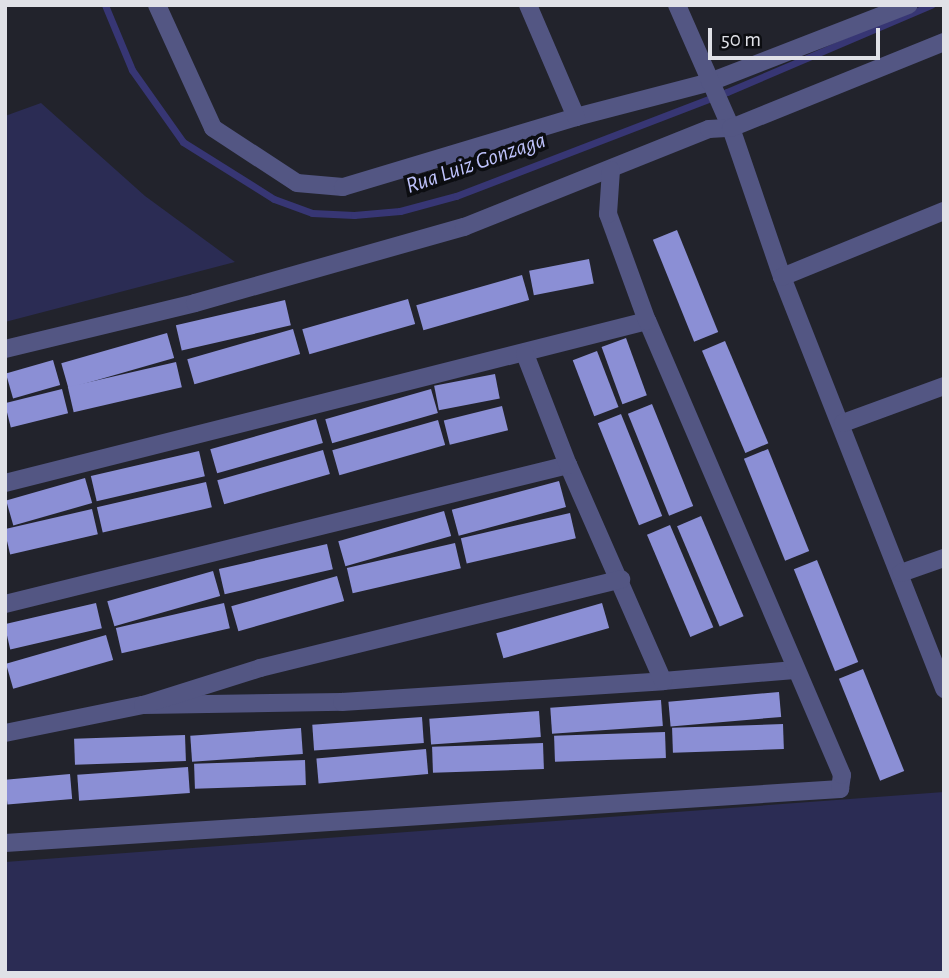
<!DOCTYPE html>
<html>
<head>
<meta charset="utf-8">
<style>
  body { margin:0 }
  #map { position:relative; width:949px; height:978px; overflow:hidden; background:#22232c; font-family:"Alegreya Sans",sans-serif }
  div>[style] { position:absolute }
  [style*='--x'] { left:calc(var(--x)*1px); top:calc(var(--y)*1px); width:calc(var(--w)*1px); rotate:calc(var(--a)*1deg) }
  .green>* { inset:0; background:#2b2c54 }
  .stream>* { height:7px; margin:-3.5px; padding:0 3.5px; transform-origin:3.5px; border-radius:3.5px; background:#373674 }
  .building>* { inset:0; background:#8b8fd5; transform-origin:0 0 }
  .minor>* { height:18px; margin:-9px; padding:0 9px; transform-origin:9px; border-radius:9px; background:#535683 }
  span { translate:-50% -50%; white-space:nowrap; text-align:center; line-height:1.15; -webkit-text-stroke:7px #0c0d11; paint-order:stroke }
  .water-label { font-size:23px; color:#bec2fb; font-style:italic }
  .frame { position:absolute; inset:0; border:7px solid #e0e1e7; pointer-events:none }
  .scale { position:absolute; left:708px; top:28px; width:172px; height:32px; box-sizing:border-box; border:4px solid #e0e1e7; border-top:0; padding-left:9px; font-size:21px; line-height:24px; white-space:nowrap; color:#e0e1e7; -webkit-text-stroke:5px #0c0d11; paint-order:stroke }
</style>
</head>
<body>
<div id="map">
  <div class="green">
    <i style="clip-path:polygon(41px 103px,145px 196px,235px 262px,5px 322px,5px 116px)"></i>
    <i style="clip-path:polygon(944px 792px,944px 973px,5px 973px,5px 862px)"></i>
  </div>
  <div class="stream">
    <i style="--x:105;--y:5;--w:70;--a:67.4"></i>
    <i style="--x:132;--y:70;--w:88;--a:54.7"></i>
    <i style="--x:183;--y:142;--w:107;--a:32.1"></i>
    <i style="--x:274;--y:199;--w:40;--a:20.2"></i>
    <i style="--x:312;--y:213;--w:42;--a:2.7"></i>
    <i style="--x:354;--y:215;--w:46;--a:-5"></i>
    <i style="--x:400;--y:211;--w:58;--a:-15"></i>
    <i style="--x:456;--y:196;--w:290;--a:-21"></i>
    <i style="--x:727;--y:92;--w:222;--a:-23.1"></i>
  </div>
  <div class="building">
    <i style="left:677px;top:230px;width:110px;height:26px;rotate:68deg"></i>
    <i style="left:589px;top:259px;width:25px;height:61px;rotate:79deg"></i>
    <i style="left:522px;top:275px;width:26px;height:110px;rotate:74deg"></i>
    <i style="left:408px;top:299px;width:26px;height:110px;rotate:74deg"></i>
    <i style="left:285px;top:300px;width:26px;height:112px;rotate:77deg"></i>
    <i style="left:293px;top:329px;width:26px;height:110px;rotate:74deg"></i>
    <i style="left:167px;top:333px;width:26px;height:110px;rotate:74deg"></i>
    <i style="left:626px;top:338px;width:61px;height:26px;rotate:70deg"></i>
    <i style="left:725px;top:341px;width:111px;height:25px;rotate:67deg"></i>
    <i style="left:597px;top:351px;width:60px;height:26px;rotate:69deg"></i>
    <i style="left:53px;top:360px;width:26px;height:49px;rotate:74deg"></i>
    <i style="left:176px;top:362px;width:26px;height:111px;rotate:77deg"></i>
    <i style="left:495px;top:374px;width:25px;height:62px;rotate:79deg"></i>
    <i style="left:62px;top:389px;width:25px;height:59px;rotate:76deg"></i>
    <i style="left:431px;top:389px;width:25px;height:110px;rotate:74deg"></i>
    <i style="left:652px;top:404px;width:110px;height:26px;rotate:68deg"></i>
    <i style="left:502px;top:406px;width:25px;height:60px;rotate:76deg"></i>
    <i style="left:621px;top:414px;width:110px;height:25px;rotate:68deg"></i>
    <i style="left:316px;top:419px;width:25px;height:110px;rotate:74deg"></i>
    <i style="left:438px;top:420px;width:26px;height:110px;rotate:74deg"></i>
    <i style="left:768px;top:449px;width:110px;height:26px;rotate:68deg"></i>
    <i style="left:323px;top:450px;width:25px;height:110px;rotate:74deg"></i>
    <i style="left:199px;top:451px;width:26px;height:111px;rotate:77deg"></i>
    <i style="left:85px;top:478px;width:26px;height:82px;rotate:74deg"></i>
    <i style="left:559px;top:481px;width:27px;height:111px;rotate:75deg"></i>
    <i style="left:206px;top:482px;width:26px;height:112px;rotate:77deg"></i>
    <i style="left:92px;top:509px;width:26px;height:90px;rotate:77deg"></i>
    <i style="left:444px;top:511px;width:26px;height:110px;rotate:74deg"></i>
    <i style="left:570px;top:513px;width:26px;height:112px;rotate:77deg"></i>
    <i style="left:701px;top:516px;width:109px;height:26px;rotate:67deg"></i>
    <i style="left:670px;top:525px;width:111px;height:25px;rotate:67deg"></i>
    <i style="left:455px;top:543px;width:26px;height:111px;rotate:77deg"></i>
    <i style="left:327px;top:544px;width:26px;height:111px;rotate:77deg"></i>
    <i style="left:817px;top:560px;width:110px;height:25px;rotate:68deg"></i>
    <i style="left:213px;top:571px;width:26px;height:110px;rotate:74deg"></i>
    <i style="left:337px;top:576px;width:26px;height:110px;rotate:74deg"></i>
    <i style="left:96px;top:603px;width:26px;height:94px;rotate:77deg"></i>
    <i style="left:224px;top:603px;width:26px;height:111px;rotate:77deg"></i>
    <i style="left:602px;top:603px;width:26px;height:110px;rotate:74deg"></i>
    <i style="left:106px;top:635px;width:26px;height:104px;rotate:74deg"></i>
    <i style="left:863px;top:669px;width:110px;height:26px;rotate:68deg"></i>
    <i style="left:779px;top:692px;width:25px;height:111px;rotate:85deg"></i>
    <i style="left:661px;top:700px;width:26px;height:111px;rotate:86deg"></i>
    <i style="left:539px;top:711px;width:26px;height:110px;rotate:86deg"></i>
    <i style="left:422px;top:717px;width:26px;height:110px;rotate:86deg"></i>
    <i style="left:783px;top:724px;width:25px;height:111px;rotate:88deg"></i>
    <i style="left:301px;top:728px;width:26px;height:111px;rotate:86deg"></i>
    <i style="left:665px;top:732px;width:26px;height:111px;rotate:88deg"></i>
    <i style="left:185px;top:735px;width:26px;height:111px;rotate:88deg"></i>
    <i style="left:543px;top:743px;width:26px;height:111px;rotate:88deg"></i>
    <i style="left:426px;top:749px;width:25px;height:110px;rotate:85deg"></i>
    <i style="left:305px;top:760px;width:25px;height:111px;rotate:88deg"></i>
    <i style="left:188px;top:767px;width:26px;height:111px;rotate:86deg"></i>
    <i style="left:70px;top:774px;width:25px;height:65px;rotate:85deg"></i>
  </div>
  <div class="minor">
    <i style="--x:157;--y:5;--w:135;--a:65.5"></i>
    <i style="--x:213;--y:128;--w:100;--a:33.2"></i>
    <i style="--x:297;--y:183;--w:46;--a:5"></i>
    <i style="--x:343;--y:187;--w:243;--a:-16.7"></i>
    <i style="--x:576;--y:117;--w:138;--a:-14.6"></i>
    <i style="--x:710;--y:82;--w:213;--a:-21.2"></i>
    <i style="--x:528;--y:5;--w:122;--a:66.8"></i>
    <i style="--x:677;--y:5;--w:134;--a:66.3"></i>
    <i style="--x:731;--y:128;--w:157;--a:71.1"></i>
    <i style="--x:782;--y:277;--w:443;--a:68.5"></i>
    <i style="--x:782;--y:277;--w:175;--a:-22.2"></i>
    <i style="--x:5;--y:349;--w:195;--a:-13.6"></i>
    <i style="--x:195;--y:303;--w:280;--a:-15.8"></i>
    <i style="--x:464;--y:227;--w:264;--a:-21.8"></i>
    <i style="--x:709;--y:129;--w:22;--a:-3"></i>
    <i style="--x:731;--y:128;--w:230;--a:-22"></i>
    <i style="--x:843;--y:423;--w:108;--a:-20.1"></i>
    <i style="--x:5;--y:483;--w:662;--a:-14.16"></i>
    <i style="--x:901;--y:573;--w:46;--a:-19.2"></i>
    <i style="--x:5;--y:604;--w:580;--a:-13.87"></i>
    <i style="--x:663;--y:681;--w:132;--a:-4.8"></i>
    <i style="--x:143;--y:705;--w:199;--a:-0.9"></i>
    <i style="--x:342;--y:702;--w:322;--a:-3.7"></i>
    <i style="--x:663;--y:681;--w:236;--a:-113.7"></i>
    <i style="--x:568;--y:465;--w:119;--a:-111.2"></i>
    <i style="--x:5;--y:733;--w:141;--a:-11.5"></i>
    <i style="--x:143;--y:705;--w:123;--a:-17.5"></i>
    <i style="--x:260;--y:668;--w:372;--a:-13.8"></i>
    <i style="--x:5;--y:843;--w:837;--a:-3.7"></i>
    <i style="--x:840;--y:789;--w:14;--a:-82"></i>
    <i style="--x:842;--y:775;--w:494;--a:-113.2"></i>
    <i style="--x:647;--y:321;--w:114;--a:-110"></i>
    <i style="--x:608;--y:214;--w:44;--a:-86.1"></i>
  </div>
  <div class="water-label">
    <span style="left:476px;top:164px;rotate:-19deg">Rua Luiz Gonzaga</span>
  </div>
  <div class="frame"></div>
  <div class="scale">50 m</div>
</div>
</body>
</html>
